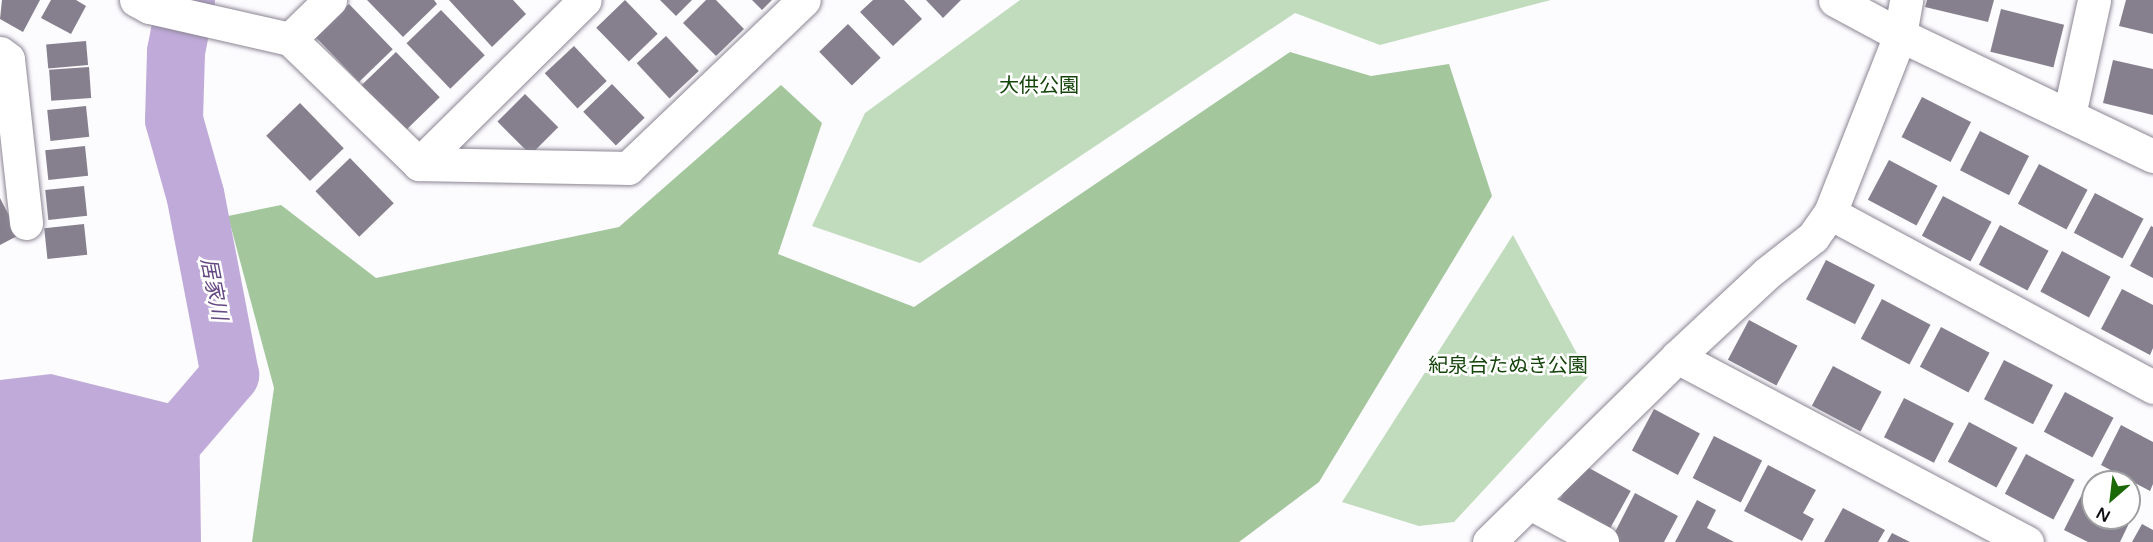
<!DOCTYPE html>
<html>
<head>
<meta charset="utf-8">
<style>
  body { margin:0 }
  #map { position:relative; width:2153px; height:542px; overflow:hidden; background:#fcfbfe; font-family:"Varela Round","Noto Sans JP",sans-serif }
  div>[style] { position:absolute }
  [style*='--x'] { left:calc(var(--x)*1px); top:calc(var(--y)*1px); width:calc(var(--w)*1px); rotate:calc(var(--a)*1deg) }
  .green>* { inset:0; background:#c1dcbc }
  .forest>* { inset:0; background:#a3c69d }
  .water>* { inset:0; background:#bfaad9 }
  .river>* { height:58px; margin:-29px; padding:0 29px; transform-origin:29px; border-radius:29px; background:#bfaad9 }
  .building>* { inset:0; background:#86808e; transform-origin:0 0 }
  .roads { filter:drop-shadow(0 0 2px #8c8694) drop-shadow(0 0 2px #8c8694) }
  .street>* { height:33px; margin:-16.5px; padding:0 16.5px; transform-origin:16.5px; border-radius:16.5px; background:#fff }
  span { translate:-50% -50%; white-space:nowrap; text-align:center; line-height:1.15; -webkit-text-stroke:5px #fff; paint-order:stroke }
  .park-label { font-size:20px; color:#16450c }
  .water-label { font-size:21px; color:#644782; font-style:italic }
  .north { position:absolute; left:2081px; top:470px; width:60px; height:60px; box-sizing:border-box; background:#fff; border:2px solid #9f9fa1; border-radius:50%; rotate:208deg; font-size:16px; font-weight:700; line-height:24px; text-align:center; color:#100e13 }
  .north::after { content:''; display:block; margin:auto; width:21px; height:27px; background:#1b6807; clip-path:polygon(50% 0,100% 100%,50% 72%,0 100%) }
</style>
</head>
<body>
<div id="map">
  <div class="green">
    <i style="clip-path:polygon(1020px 0,1551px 0,1380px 45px,1295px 13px,920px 263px,812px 226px,865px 113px)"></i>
    <i style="clip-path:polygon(1513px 235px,1589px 376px,1454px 522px,1419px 526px,1342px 502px)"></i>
  </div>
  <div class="forest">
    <i style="clip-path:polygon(1290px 52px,1371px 76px,1449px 64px,1492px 196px,1319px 482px,1239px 542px,252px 542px,274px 388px,228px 216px,281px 205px,376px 278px,619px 227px,781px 85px,822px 123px,778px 254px,914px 307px)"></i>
  </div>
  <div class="water">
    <i style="clip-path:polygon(51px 374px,199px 411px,201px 542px,0 542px,0 380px)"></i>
  </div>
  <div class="river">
    <i style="--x:147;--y:472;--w:128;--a:-49.4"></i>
    <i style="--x:230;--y:375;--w:184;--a:-100.9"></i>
    <i style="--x:195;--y:194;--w:77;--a:-105.8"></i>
    <i style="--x:174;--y:120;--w:68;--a:-88.3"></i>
    <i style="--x:176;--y:52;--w:53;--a:-79.1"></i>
  </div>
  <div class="building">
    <i style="clip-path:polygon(2px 0,40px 0,23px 32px,0 19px)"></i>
    <i style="clip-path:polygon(51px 0,76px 0,86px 6px,71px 34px,41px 18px)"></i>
    <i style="clip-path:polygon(367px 0,434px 0,437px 4px,403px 37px)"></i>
    <i style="clip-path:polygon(449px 0,513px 0,526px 14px,492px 47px)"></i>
    <i style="left:625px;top:0;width:47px;height:40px;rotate:46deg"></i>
    <i style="clip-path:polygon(660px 0,692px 0,676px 16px)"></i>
    <i style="clip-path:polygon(706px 0,716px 0,744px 29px,716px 56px,683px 23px)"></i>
    <i style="clip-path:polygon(752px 0,772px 0,762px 10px)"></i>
    <i style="clip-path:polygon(873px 0,904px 0,922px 19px,893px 46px,860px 12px)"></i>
    <i style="clip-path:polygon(926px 0,961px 0,943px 18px)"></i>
    <i style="clip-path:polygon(1927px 0,1994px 0,1988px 22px,1925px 7px)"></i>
    <i style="clip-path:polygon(2126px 0,2153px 0,2153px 34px,2119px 26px)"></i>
    <i style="left:349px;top:4px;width:63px;height:47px;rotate:46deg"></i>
    <i style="left:2001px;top:9px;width:65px;height:44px;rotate:14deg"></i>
    <i style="left:441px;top:10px;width:63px;height:48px;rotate:46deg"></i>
    <i style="left:848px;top:24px;width:47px;height:40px;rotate:46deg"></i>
    <i style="left:666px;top:36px;width:48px;height:40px;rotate:47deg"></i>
    <i style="left:86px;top:41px;width:24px;height:40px;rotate:85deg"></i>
    <i style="left:574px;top:46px;width:48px;height:40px;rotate:47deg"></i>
    <i style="left:396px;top:52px;width:63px;height:48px;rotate:46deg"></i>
    <i style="clip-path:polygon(2113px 60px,2153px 69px,2153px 115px,2103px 103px)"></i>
    <i style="left:89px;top:67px;width:31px;height:40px;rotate:86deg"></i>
    <i style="left:612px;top:84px;width:47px;height:40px;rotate:46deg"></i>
    <i style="left:525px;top:94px;width:47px;height:39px;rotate:45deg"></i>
    <i style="left:1922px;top:97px;width:55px;height:45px;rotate:27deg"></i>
    <i style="left:300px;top:103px;width:63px;height:47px;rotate:46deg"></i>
    <i style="left:86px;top:106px;width:31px;height:39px;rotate:84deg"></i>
    <i style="left:1980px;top:131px;width:55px;height:44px;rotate:27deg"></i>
    <i style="left:85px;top:146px;width:30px;height:40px;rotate:84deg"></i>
    <i style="left:350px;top:158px;width:63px;height:48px;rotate:46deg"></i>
    <i style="left:1889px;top:160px;width:55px;height:45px;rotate:28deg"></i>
    <i style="left:2039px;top:164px;width:55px;height:45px;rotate:28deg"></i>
    <i style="left:84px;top:186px;width:30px;height:39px;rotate:84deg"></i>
    <i style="left:2095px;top:193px;width:55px;height:45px;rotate:28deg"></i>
    <i style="left:1943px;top:196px;width:55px;height:45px;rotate:28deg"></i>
    <i style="clip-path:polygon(0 198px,19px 235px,0 245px)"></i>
    <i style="left:84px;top:224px;width:31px;height:40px;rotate:84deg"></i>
    <i style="left:2000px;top:225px;width:55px;height:45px;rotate:28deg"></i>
    <i style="clip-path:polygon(2151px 226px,2153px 227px,2153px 278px,2130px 266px)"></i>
    <i style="left:2062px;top:251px;width:55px;height:46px;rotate:28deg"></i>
    <i style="left:1826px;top:260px;width:55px;height:44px;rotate:27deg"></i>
    <i style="clip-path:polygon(2122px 289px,2153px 305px,2153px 348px,2150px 355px,2101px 329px)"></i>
    <i style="left:1882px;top:299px;width:55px;height:45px;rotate:28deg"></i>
    <i style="left:1749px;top:320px;width:55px;height:45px;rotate:28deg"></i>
    <i style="left:1941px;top:327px;width:55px;height:45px;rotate:28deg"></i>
    <i style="left:2004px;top:360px;width:55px;height:44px;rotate:27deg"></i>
    <i style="left:1833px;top:366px;width:55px;height:45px;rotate:28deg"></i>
    <i style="left:2065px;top:392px;width:55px;height:45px;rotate:28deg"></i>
    <i style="left:1904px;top:398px;width:56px;height:44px;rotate:27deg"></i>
    <i style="left:1654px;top:409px;width:52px;height:47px;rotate:28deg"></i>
    <i style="left:1969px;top:422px;width:55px;height:45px;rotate:28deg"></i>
    <i style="clip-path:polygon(2121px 425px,2153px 442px,2153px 484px,2150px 491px,2101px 465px)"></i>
    <i style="left:1714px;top:436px;width:54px;height:47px;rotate:27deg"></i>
    <i style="left:2026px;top:454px;width:55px;height:45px;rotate:28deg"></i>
    <i style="left:1580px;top:463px;width:58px;height:48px;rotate:29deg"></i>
    <i style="clip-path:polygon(1768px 465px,1816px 490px,1803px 513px,1814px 519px,1802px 541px,1744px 511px)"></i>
    <i style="clip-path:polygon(2084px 490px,2093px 494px,2093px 518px,2129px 518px,2129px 513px,2133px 515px,2120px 542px,2088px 542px,2064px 530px)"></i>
    <i style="clip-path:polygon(1635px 493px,1678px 516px,1664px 542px,1619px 542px,1612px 538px)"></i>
    <i style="clip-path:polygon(1697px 500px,1716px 510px,1707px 528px,1734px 542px,1675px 542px)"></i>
    <i style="clip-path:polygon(1843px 508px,1885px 530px,1878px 542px,1824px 542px)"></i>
    <i style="clip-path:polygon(2142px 524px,2153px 530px,2153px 542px,2132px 542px)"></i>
    <i style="clip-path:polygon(1892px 533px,1910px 542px,1887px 542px)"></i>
  </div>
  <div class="roads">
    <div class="street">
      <i style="--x:136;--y:0;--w:15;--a:28"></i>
      <i style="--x:149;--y:7;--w:145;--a:12.8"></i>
      <i style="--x:290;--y:39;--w:180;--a:44.1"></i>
      <i style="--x:419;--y:164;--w:209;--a:1.1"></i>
      <i style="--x:628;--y:168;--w:243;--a:-43.7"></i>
      <i style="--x:1835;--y:0;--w:74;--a:28.3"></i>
      <i style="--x:1900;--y:35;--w:280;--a:25.6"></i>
      <i style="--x:290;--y:39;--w:56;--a:-44.3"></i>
      <i style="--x:0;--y:53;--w:10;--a:37"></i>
      <i style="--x:8;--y:59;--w:165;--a:83.7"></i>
      <i style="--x:2069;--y:115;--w:118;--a:-77.7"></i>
      <i style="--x:419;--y:164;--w:233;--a:-44.7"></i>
      <i style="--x:1830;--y:213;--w:367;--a:28.3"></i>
      <i style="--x:1677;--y:357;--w:396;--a:27.9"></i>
      <i style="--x:1530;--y:503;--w:82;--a:28.4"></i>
      <i style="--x:1489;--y:542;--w:264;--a:-44.5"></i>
      <i style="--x:1677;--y:357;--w:123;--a:-43"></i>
      <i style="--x:1767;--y:273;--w:58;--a:-38"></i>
      <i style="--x:1813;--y:237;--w:29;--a:-55"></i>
      <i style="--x:1830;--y:213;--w:191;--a:-68.5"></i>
      <i style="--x:1900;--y:35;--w:36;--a:-80"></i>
    </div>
  </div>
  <div class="park-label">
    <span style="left:1039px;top:86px">大供公園</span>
    <span style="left:1508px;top:366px">紀泉台たぬき公園</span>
  </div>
  <div class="water-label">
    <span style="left:213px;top:289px;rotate:79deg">居家川</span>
  </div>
  <div class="north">N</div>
</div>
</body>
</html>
